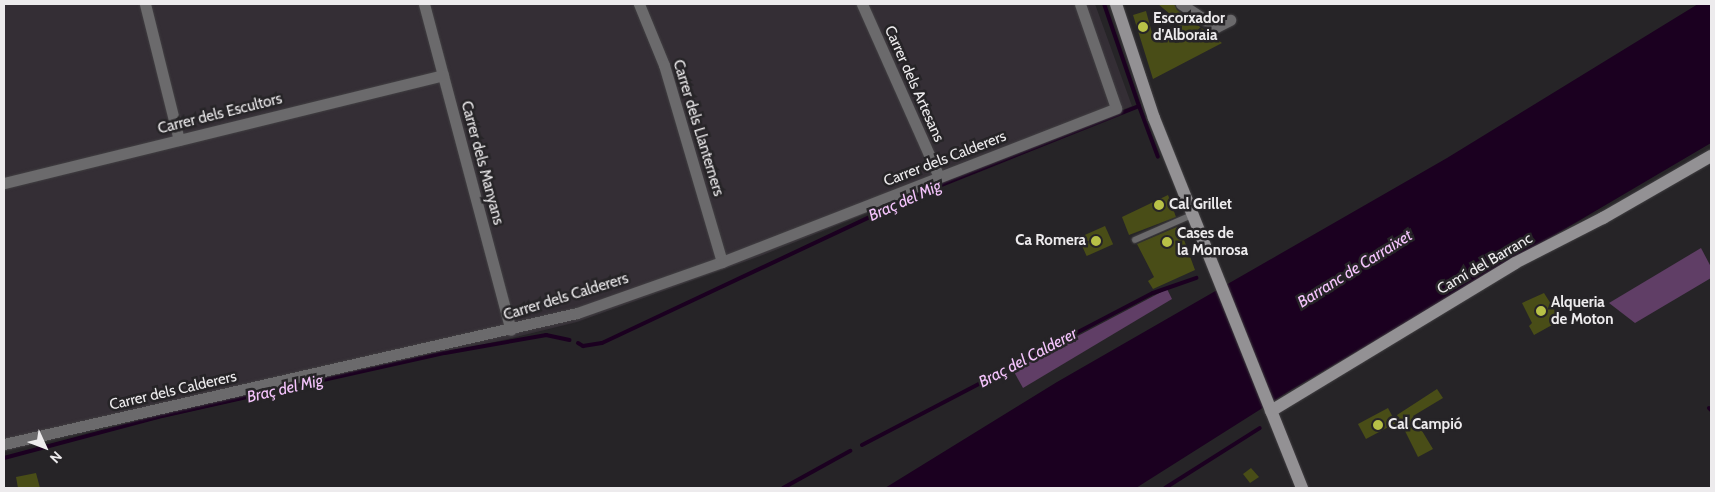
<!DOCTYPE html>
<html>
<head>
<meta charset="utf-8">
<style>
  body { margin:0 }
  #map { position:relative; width:1715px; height:492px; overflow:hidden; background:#262427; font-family:Cabin,sans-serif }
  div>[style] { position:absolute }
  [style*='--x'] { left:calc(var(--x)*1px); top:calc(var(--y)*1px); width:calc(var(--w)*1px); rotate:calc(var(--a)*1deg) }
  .built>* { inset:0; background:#342e35 }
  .green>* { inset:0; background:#603e66 }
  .water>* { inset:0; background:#1b0020 }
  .stream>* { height:4px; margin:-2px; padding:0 2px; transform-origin:2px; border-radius:2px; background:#1b0020 }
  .building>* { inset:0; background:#494d17; transform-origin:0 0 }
  .roads { filter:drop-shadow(0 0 1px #424043) drop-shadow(0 0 1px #424043) }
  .lane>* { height:5.5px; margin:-2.75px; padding:0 2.75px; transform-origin:2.75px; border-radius:2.75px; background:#6b6a6c }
  .street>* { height:11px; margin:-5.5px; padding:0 5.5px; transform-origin:5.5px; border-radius:5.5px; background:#6b6a6c }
  .secondary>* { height:12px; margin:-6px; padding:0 6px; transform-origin:6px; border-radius:6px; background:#939194 }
  .dots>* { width:14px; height:14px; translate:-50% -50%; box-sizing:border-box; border:2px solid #262427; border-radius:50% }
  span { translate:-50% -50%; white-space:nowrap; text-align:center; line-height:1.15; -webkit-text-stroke:5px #262427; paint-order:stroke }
  .poi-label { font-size:15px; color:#edebed; font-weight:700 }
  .left { translate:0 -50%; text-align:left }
  .right { translate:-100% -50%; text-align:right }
  .street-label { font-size:15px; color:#edebed }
  .water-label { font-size:16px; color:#f5c4fd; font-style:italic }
  .frame { position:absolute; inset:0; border:5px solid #edebed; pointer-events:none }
  .north { position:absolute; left:20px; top:422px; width:50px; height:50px; -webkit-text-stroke:4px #262427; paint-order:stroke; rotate:133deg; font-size:14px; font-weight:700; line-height:20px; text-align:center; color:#edebed }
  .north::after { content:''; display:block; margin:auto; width:18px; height:22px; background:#edebed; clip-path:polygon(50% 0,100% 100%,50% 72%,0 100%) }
</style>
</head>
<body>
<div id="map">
  <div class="built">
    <i style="clip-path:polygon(4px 4px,1095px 4px,1132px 106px,763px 255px,577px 322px,508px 339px,161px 413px,4px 451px)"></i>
  </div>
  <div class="green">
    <i style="clip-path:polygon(1701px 248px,1711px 267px,1711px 278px,1635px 323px,1609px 303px)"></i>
    <i style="clip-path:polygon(1167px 289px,1172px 299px,1023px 388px,1013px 370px)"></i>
  </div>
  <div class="water">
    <i style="clip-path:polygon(1698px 4px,1711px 4px,1711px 143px,1291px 390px,1136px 488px,885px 488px,1057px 382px,1447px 158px)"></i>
  </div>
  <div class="stream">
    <i style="--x:1139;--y:106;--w:54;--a:69.6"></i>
    <i style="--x:578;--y:343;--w:6;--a:31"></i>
    <i style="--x:583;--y:346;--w:19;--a:-9"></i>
    <i style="--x:602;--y:343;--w:345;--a:-25.2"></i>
    <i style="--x:914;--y:196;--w:242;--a:-21.8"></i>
    <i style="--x:1139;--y:106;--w:108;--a:-108.9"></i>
    <i style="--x:1709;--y:408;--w:3;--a:45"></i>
    <i style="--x:862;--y:445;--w:328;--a:-27.6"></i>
    <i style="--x:1153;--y:293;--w:46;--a:-19.2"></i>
    <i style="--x:4;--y:458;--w:163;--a:-14.9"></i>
    <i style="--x:162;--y:416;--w:290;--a:-12.6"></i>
    <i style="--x:445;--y:353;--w:103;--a:-10.1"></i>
    <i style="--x:546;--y:335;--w:24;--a:12"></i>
    <i style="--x:783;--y:488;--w:77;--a:-28.9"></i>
    <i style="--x:1165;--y:488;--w:112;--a:-32.3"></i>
  </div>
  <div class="building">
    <i style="clip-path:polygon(1158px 4px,1174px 4px,1177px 10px,1222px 43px,1153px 79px,1133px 15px,1146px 11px,1152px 33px,1182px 24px)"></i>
    <i style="clip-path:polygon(1168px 195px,1176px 217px,1129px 235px,1122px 217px)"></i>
    <i style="left:1105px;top:226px;width:20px;height:29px;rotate:66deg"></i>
    <i style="clip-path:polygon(1179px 226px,1195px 270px,1153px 289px,1148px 281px,1154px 277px,1137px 244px)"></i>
    <i style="clip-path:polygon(1544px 293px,1561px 320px,1534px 335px,1529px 326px,1532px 323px,1522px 303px)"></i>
    <i style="clip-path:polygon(1437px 389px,1443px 398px,1413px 416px,1433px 449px,1418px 457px,1397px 415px)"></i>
    <i style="left:1388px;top:408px;width:17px;height:34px;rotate:62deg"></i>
    <i style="clip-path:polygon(1251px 468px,1259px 477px,1250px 483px,1243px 474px)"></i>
    <i style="clip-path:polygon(36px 473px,40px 488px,18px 488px,16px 477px)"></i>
  </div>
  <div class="roads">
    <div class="lane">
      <i style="--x:1135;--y:240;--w:62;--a:-23.7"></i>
    </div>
    <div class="street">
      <i style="--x:145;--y:4;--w:140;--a:76"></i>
      <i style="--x:424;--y:4;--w:337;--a:75.1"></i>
      <i style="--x:639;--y:4;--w:66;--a:67.7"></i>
      <i style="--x:664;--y:65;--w:205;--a:73.6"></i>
      <i style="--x:862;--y:4;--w:189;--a:66"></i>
      <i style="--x:1181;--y:4;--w:42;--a:33.3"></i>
      <i style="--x:1216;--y:27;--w:16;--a:-27"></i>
      <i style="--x:4;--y:183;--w:452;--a:-13.8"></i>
      <i style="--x:4;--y:444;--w:588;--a:-12.88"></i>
      <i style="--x:577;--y:313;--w:154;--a:-19.4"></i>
      <i style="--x:722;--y:262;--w:423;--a:-21.3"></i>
      <i style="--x:1116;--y:108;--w:110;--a:-109.1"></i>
    </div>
    <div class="secondary">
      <i style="--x:1116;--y:4;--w:120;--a:71.6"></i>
      <i style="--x:1154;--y:118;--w:399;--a:68.2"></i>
      <i style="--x:1271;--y:411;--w:285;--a:-31.2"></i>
      <i style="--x:1515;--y:263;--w:99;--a:-27.1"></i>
      <i style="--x:1603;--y:218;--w:125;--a:-29.9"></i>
    </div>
  </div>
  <div class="dots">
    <i style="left:1143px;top:27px;background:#b8c147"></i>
    <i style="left:1159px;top:205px;background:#b8c147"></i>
    <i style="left:1096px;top:241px;background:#b8c147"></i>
    <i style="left:1167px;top:242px;background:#b8c147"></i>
    <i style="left:1541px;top:311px;background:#b8c147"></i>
    <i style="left:1378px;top:425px;background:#b8c147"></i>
  </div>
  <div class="poi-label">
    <span class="left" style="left:1153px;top:27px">Escorxador<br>d'Alboraia</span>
    <span class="left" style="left:1169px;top:205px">Cal Grillet</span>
    <span class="left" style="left:1177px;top:242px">Cases de<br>la Monrosa</span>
    <span class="right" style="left:1086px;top:241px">Ca Romera</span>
    <span class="left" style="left:1551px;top:311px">Alqueria<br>de Moton</span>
    <span class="left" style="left:1388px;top:425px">Cal Campió</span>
  </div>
  <div class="street-label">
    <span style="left:914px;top:84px;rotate:66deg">Carrer dels Artesans</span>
    <span style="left:220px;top:114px;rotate:-14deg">Carrer dels Escultors</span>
    <span style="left:698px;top:128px;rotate:73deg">Carrer dels Llanterners</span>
    <span style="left:945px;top:159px;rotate:-21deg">Carrer dels Calderers</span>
    <span style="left:482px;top:163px;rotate:75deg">Carrer dels Manyans</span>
    <span style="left:1485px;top:264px;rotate:-30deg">Camí del Barranc</span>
    <span style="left:566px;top:297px;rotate:-17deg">Carrer dels Calderers</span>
    <span style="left:173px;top:391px;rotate:-13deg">Carrer dels Calderers</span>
  </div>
  <div class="water-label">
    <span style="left:905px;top:201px;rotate:-24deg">Braç del Mig</span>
    <span style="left:1355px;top:269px;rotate:-32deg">Barranc de Carraixet</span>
    <span style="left:1028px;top:358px;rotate:-28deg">Braç del Calderer</span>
    <span style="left:285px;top:389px;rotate:-13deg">Braç del Mig</span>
  </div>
  <div class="frame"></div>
  <div class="north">N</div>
</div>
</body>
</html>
